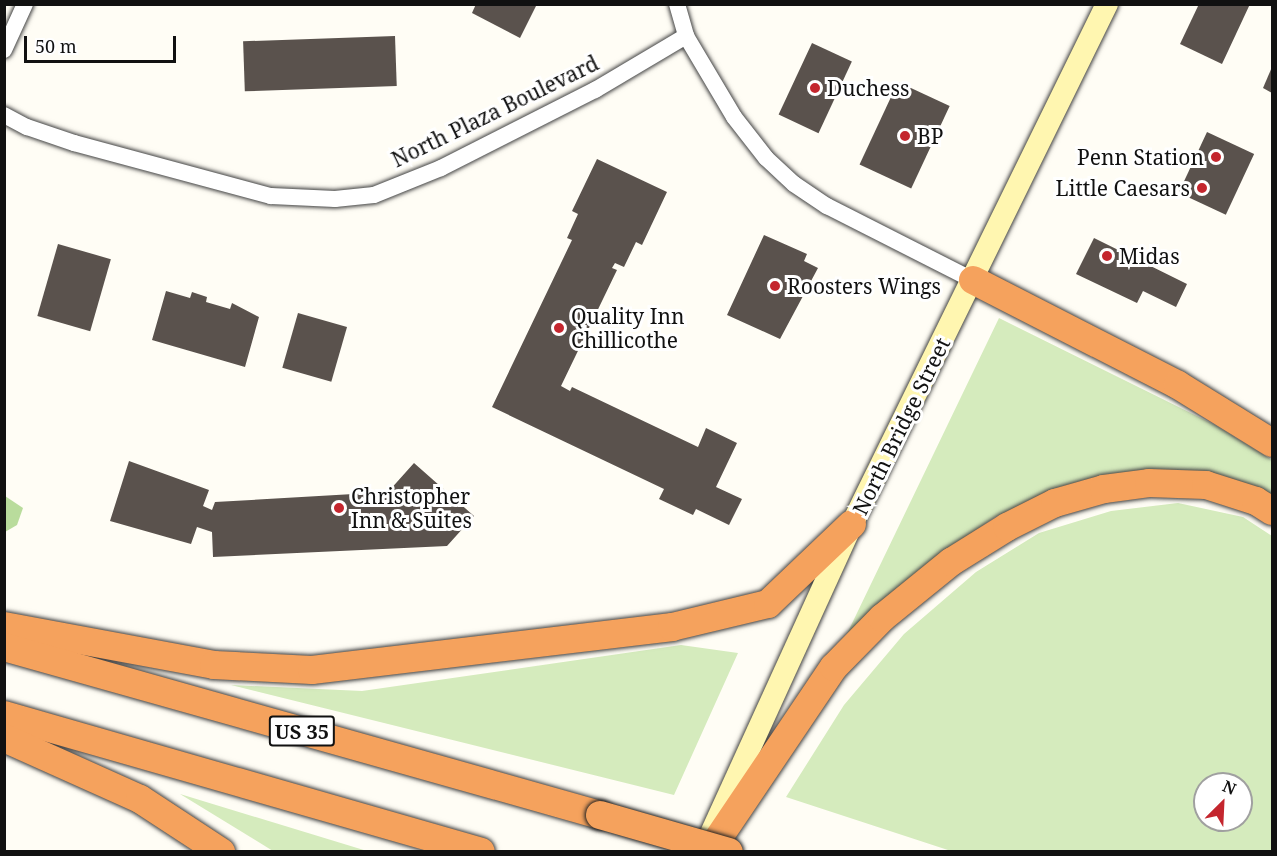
<!DOCTYPE html>
<html>
<head>
<meta charset="utf-8">
<style>
  body { margin:0 }
  #map { position:relative; width:1277px; height:856px; overflow:hidden; background:#fffdf5; font-family:"Noto Serif",serif }
  div>[style] { position:absolute }
  [style*='--x'] { left:calc(var(--x)*1px); top:calc(var(--y)*1px); width:calc(var(--w)*1px); rotate:calc(var(--a)*1deg) }
  .green>* { inset:0; background:#d5ebbd }
  .forest>* { inset:0; background:#b9dc9c }
  .building>* { inset:0; background:#5a524d; transform-origin:0 0 }
  .roads { filter:drop-shadow(0 0 2px #444) drop-shadow(0 0 2px #444) }
  .street>* { height:16px; margin:-8px; padding:0 8px; transform-origin:8px; border-radius:8px; background:#fff }
  .secondary>* { height:22px; margin:-11px; padding:0 11px; transform-origin:11px; border-radius:11px; background:#fff6b0 }
  .highway>* { height:28px; margin:-14px; padding:0 14px; transform-origin:14px; border-radius:14px; background:#f5a25d }
  .bridges { filter:drop-shadow(0 0 2px #222) drop-shadow(0 0 2px #222) }
  .highway-bridge>* { height:28px; margin:-14px; padding:0 14px; transform-origin:14px; border-radius:14px; background:#f5a25d }
  .dots>* { width:16px; height:16px; translate:-50% -50%; box-sizing:border-box; border:3px solid #fff; border-radius:50% }
  span { translate:-50% -50%; white-space:nowrap; text-align:center; line-height:1.15; -webkit-text-stroke:6px #fff; paint-order:stroke }
  .shield-label span { padding:2px 4px; background:#fff; border:2px solid; border-radius:4px; -webkit-text-stroke-width:0 }
  .shield-label { font-size:20px; color:#111; font-weight:700 }
  .poi-label { font-size:21px; color:#111 }
  .left { translate:0 -50%; text-align:left }
  .right { translate:-100% -50%; text-align:right }
  .street-label { font-size:21px; color:#111 }
  .frame { position:absolute; inset:0; border:6px solid #111; pointer-events:none }
  .north { position:absolute; left:1193px; top:772px; width:60px; height:60px; box-sizing:border-box; background:#fff; border:2px solid #a0a0a0; border-radius:50%; rotate:24deg; font-size:16px; font-weight:700; line-height:24px; text-align:center; color:#111 }
  .north::after { content:''; display:block; margin:auto; width:21px; height:27px; background:#c4262e; clip-path:polygon(50% 0,100% 100%,50% 72%,0 100%) }
  .scale { position:absolute; left:24px; top:36px; width:152px; height:27px; box-sizing:border-box; border:3px solid #111; border-top:0; padding-left:8px; font-size:18px; line-height:21px; white-space:nowrap; color:#111; -webkit-text-stroke:4px #fff; paint-order:stroke }
</style>
</head>
<body>
<div id="map">
  <div class="green">
    <i style="clip-path:polygon(999px 318px,1215px 425px,1272px 460px,1272px 498px,1060px 488px,995px 517px,927px 565px,844px 640px)"></i>
    <i style="clip-path:polygon(evenodd,1178px 503px,1243px 517px,1272px 536px,1272px 851px,951px 851px,786px 797px,844px 705px,904px 634px,976px 572px,1039px 533px,1111px 511px,1178px 503px,1205px 784px,1241px 784px,1241px 820px,1205px 820px,1205px 784px)"></i>
    <i style="clip-path:polygon(681px 645px,738px 653px,674px 795px,231px 685px,362px 691px)"></i>
    <i style="clip-path:polygon(180px 794px,367px 851px,273px 851px)"></i>
  </div>
  <div class="forest">
    <i style="clip-path:polygon(5px 496px,23px 508px,17px 525px,5px 532px)"></i>
  </div>
  <div class="building">
    <i style="clip-path:polygon(476px 4px,537px 4px,520px 38px,472px 13px)"></i>
    <i style="clip-path:polygon(1199px 4px,1250px 4px,1222px 64px,1180px 44px)"></i>
    <i style="left:395px;top:36px;width:50px;height:152px;rotate:88deg"></i>
    <i style="left:812px;top:43px;width:44px;height:79px;rotate:25deg"></i>
    <i style="clip-path:polygon(1272px 67px,1272px 93px,1263px 88px)"></i>
    <i style="left:898px;top:82px;width:57px;height:91px;rotate:25deg"></i>
    <i style="left:1207px;top:132px;width:52px;height:67px;rotate:25deg"></i>
    <i style="clip-path:polygon(597px 159px,667px 192px,642px 245px,636px 242px,624px 267px,615px 263px,612px 268px,617px 270px,561px 386px,570px 391px,572px 387px,698px 447px,706px 428px,737px 443px,716px 487px,742px 499px,729px 525px,696px 509px,693px 515px,659px 499px,664px 489px,492px 407px,572px 240px,567px 238px,578px 214px,572px 211px)"></i>
    <i style="clip-path:polygon(764px 235px,807px 254px,804px 261px,818px 268px,780px 339px,727px 315px)"></i>
    <i style="clip-path:polygon(1094px 238px,1187px 284px,1176px 307px,1143px 291px,1137px 303px,1076px 274px)"></i>
    <i style="left:58px;top:244px;width:55px;height:75px;rotate:16deg"></i>
    <i style="clip-path:polygon(166px 291px,190px 298px,192px 292px,207px 297px,206px 302px,230px 309px,232px 303px,259px 317px,245px 367px,152px 340px)"></i>
    <i style="left:298px;top:313px;width:51px;height:57px;rotate:16deg"></i>
    <i style="clip-path:polygon(129px 461px,209px 490px,203px 506px,212px 510px,215px 502px,388px 492px,414px 463px,474px 516px,447px 546px,213px 557px,212px 532px,197px 527px,191px 544px,110px 521px)"></i>
  </div>
  <div class="roads">
    <div class="street">
      <i style="--x:677;--y:4;--w:33;--a:74"></i>
      <i style="--x:686;--y:36;--w:94;--a:59.3"></i>
      <i style="--x:734;--y:117;--w:52;--a:52"></i>
      <i style="--x:766;--y:158;--w:38;--a:43"></i>
      <i style="--x:794;--y:184;--w:40;--a:34"></i>
      <i style="--x:827;--y:206;--w:164;--a:26.9"></i>
      <i style="--x:4;--y:50;--w:51;--a:-65.5"></i>
      <i style="--x:4;--y:115;--w:26;--a:28"></i>
      <i style="--x:27;--y:127;--w:50;--a:18.8"></i>
      <i style="--x:74;--y:143;--w:204;--a:15.1"></i>
      <i style="--x:271;--y:196;--w:64;--a:2.7"></i>
      <i style="--x:335;--y:199;--w:39;--a:-6"></i>
      <i style="--x:374;--y:195;--w:72;--a:-21.9"></i>
      <i style="--x:441;--y:168;--w:173;--a:-26.9"></i>
      <i style="--x:595;--y:90;--w:106;--a:-30.7"></i>
    </div>
    <div class="secondary">
      <i style="--x:712;--y:831;--w:337;--a:-65.5"></i>
      <i style="--x:852;--y:524;--w:579;--a:-63.88"></i>
    </div>
    <div class="highway">
      <i style="--x:973;--y:280;--w:230;--a:27.1"></i>
      <i style="--x:1178;--y:385;--w:110;--a:31.7"></i>
      <i style="--x:4;--y:626;--w:214;--a:10.5"></i>
      <i style="--x:214;--y:665;--w:98;--a:2.9"></i>
      <i style="--x:312;--y:670;--w:363;--a:-6.8"></i>
      <i style="--x:672;--y:627;--w:99;--a:-13.5"></i>
      <i style="--x:768;--y:604;--w:116;--a:-43.6"></i>
      <i style="--x:4;--y:647;--w:619;--a:15.74"></i>
      <i style="--x:4;--y:715;--w:496;--a:16"></i>
      <i style="--x:4;--y:738;--w:149;--a:24.2"></i>
      <i style="--x:140;--y:799;--w:97;--a:33.2"></i>
      <i style="--x:709;--y:852;--w:223;--a:-56"></i>
      <i style="--x:834;--y:667;--w:69;--a:-45.6"></i>
      <i style="--x:882;--y:618;--w:89;--a:-39.1"></i>
      <i style="--x:951;--y:562;--w:66;--a:-32"></i>
      <i style="--x:1007;--y:527;--w:54;--a:-26.6"></i>
      <i style="--x:1055;--y:503;--w:51;--a:-15.9"></i>
      <i style="--x:1104;--y:489;--w:45;--a:-7.6"></i>
      <i style="--x:1149;--y:483;--w:57;--a:2"></i>
      <i style="--x:1206;--y:485;--w:52;--a:17.7"></i>
      <i style="--x:1256;--y:501;--w:19;--a:32"></i>
    </div>
  </div>
  <div class="bridges">
    <div class="highway-bridge">
      <i style="--x:600;--y:815;--w:134;--a:16"></i>
    </div>
  </div>
  <div class="dots">
    <i style="left:815px;top:88px;background:#c4262e"></i>
    <i style="left:905px;top:136px;background:#c4262e"></i>
    <i style="left:1216px;top:157px;background:#c4262e"></i>
    <i style="left:1202px;top:188px;background:#c4262e"></i>
    <i style="left:1107px;top:256px;background:#c4262e"></i>
    <i style="left:775px;top:286px;background:#c4262e"></i>
    <i style="left:559px;top:328px;background:#c4262e"></i>
    <i style="left:339px;top:508px;background:#c4262e"></i>
  </div>
  <div class="shield-label">
    <span style="left:302px;top:731px">US 35</span>
  </div>
  <div class="poi-label">
    <span class="left" style="left:827px;top:88px">Duchess</span>
    <span class="left" style="left:917px;top:136px">BP</span>
    <span class="right" style="left:1204px;top:157px">Penn Station</span>
    <span class="right" style="left:1190px;top:188px">Little Caesars</span>
    <span class="left" style="left:1119px;top:256px">Midas</span>
    <span class="left" style="left:787px;top:286px">Roosters Wings</span>
    <span class="left" style="left:571px;top:328px">Quality Inn<br>Chillicothe</span>
    <span class="left" style="left:351px;top:508px">Christopher<br>Inn &amp; Suites</span>
  </div>
  <div class="street-label">
    <span style="left:495px;top:111px;rotate:-26deg">North Plaza Boulevard</span>
    <span style="left:901px;top:426px;rotate:-64deg">North Bridge Street</span>
  </div>
  <div class="frame"></div>
  <div class="north">N</div>
  <div class="scale">50 m</div>
</div>
</body>
</html>
